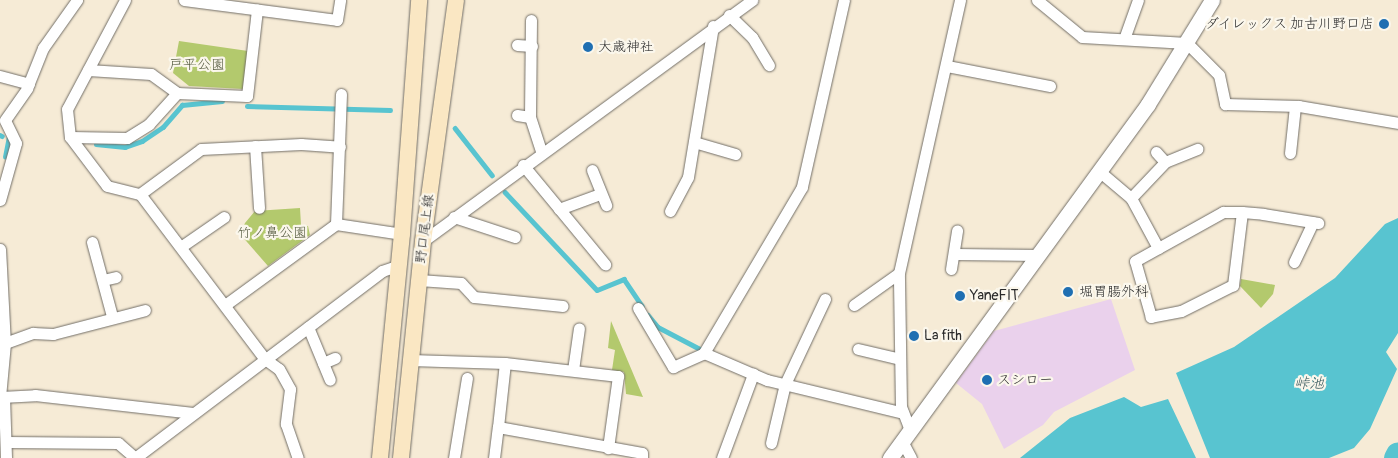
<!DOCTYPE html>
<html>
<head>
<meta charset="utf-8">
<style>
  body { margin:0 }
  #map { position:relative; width:1398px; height:458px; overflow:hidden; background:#f6ebd6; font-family:Pangolin,"Klee One",sans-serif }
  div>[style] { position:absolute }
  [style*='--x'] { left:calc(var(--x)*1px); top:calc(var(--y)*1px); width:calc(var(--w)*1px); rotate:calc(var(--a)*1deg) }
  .built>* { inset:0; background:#ead1ec }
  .green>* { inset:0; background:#b3c96d }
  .water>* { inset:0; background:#58c4d0 }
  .stream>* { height:4.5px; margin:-2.25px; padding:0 2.25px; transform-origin:2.25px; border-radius:2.25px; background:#58c4d0 }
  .river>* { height:25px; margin:-12.5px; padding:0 12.5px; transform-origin:12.5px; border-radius:12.5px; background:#58c4d0 }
  .roads { filter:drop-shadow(0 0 1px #726e67) drop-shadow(0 0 1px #726e67) }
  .minor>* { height:11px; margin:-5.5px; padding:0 5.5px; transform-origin:5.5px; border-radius:5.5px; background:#fff }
  .tertiary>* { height:15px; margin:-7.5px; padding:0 7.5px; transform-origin:7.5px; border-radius:7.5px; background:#fff }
  .secondary>* { height:16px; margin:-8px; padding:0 8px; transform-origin:8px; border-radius:8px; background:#fae7c3 }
  .dots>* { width:14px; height:14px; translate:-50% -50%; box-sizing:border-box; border:2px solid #fbf7ec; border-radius:50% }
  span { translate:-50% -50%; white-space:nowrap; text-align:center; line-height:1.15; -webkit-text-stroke:4.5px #fbf7ec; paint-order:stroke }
  .poi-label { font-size:14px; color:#2b2b2b }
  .right { translate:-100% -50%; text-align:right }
  .left { translate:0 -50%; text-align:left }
  .park-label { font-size:14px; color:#545a3f }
  .street-label { font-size:14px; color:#2b2b2b }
  .water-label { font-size:15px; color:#38595d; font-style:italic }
</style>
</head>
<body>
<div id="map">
  <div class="built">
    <i style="clip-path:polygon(1111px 299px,1135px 370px,1054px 412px,1043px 425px,1004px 449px,982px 404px,956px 383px,994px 331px)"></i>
  </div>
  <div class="green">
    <i style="clip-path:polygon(179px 41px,248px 51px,243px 89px,189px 86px,173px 73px)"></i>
    <i style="clip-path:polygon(300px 208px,301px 225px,308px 226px,310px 235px,268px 266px,240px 234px,245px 223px,255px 211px)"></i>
    <i style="clip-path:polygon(1241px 279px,1275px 285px,1273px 294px,1261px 308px,1240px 286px)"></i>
    <i style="clip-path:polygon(611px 321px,643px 397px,626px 394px,624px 372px,612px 370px,615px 350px,608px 348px)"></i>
  </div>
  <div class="water">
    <i style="clip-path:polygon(1398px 218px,1398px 333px,1386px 352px,1397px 369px,1370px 429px,1354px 448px,1329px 458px,1210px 458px,1176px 373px,1234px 347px,1335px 278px,1385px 224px)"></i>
    <i style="clip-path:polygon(1124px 397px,1141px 407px,1168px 399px,1196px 458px,1020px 458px,1070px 418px)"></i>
  </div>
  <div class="stream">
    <i style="--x:247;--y:106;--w:143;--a:1.6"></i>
    <i style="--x:455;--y:128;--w:60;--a:51.8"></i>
    <i style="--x:0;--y:135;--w:2;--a:27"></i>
    <i style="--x:96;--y:144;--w:29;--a:6"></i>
    <i style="--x:125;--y:147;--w:18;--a:-19"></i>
    <i style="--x:142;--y:141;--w:25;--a:-34"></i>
    <i style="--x:163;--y:127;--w:29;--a:-49"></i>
    <i style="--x:182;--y:105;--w:40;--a:-5.7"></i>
    <i style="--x:5;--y:157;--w:21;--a:-79"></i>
    <i style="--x:505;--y:192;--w:134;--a:46.8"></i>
    <i style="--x:597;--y:290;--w:29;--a:-22"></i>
    <i style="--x:624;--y:279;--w:32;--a:56"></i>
    <i style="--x:648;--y:315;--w:16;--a:50"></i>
    <i style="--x:658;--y:327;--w:47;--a:27.6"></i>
  </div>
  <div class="river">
    <i style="--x:1396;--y:458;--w:4;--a:-63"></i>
  </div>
  <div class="roads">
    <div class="minor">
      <i style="--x:125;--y:0;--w:123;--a:118"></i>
      <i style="--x:67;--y:109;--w:28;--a:84"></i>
      <i style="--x:70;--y:137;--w:61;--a:52.9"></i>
      <i style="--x:107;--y:186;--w:34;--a:14"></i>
      <i style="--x:140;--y:194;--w:207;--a:52.9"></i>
      <i style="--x:265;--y:359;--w:17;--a:36"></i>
      <i style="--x:279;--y:369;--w:23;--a:61"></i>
      <i style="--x:290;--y:389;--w:35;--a:97"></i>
      <i style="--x:286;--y:424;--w:36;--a:71"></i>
      <i style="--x:184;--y:0;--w:154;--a:7.4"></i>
      <i style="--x:337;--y:20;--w:20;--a:-81"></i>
      <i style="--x:844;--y:0;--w:192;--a:102.7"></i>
      <i style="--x:802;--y:187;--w:193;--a:120.6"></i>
      <i style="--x:704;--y:353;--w:69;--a:23.2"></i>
      <i style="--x:767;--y:380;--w:140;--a:13.6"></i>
      <i style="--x:1037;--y:0;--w:58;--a:39.4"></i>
      <i style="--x:1082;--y:37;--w:105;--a:3.3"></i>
      <i style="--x:1187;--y:43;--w:45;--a:45"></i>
      <i style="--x:1219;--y:75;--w:30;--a:78"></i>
      <i style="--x:1225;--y:104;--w:74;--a:1.5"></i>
      <i style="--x:1299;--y:106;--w:100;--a:9.7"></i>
      <i style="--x:729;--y:15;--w:32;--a:44"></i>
      <i style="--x:752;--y:37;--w:33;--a:59"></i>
      <i style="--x:531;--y:20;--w:97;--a:90.6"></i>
      <i style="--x:530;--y:117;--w:36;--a:72"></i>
      <i style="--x:1124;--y:39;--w:41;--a:-70.3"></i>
      <i style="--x:517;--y:45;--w:15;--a:4"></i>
      <i style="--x:947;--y:66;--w:105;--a:11"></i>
      <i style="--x:88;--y:70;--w:63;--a:3.6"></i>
      <i style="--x:151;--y:74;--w:32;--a:36"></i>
      <i style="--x:177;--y:93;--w:70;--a:2.5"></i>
      <i style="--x:247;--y:96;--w:87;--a:-83.4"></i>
      <i style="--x:0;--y:76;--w:30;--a:15"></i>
      <i style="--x:517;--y:115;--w:13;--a:9"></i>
      <i style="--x:70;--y:137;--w:57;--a:1"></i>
      <i style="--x:127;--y:138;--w:26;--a:-32"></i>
      <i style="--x:149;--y:124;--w:42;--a:-47.9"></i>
      <i style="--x:694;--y:142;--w:43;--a:16.3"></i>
      <i style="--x:255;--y:146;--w:62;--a:86.3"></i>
      <i style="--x:1156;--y:152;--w:13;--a:48"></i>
      <i style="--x:1290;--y:153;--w:47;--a:-83.9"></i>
      <i style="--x:523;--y:165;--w:129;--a:50.4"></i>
      <i style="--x:592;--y:170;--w:38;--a:68"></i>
      <i style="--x:1099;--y:171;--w:42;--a:40.2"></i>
      <i style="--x:1131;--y:198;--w:57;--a:61.6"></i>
      <i style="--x:140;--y:194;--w:76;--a:-36.4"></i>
      <i style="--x:201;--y:149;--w:100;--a:-2.9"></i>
      <i style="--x:301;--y:144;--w:39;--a:4"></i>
      <i style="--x:1131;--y:198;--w:50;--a:-46.6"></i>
      <i style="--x:1165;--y:162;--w:35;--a:-22"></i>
      <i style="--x:0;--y:200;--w:59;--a:-74.3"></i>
      <i style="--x:16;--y:143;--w:25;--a:-116"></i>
      <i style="--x:5;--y:120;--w:39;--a:-55"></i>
      <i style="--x:27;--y:88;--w:43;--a:-68.2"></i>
      <i style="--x:43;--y:48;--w:59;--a:-54.7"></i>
      <i style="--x:559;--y:209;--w:44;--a:-20.1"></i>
      <i style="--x:670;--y:211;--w:38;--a:-62"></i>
      <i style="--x:688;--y:177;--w:153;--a:-80.6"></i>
      <i style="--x:1242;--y:212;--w:74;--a:97"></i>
      <i style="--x:1233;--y:285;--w:58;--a:153.4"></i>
      <i style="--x:1181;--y:311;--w:31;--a:169"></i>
      <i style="--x:1151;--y:317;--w:58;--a:-105.9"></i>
      <i style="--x:1135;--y:261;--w:101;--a:-29.1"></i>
      <i style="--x:1223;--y:212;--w:19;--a:0"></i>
      <i style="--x:1242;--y:212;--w:21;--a:5"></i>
      <i style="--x:1263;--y:214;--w:56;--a:9.3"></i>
      <i style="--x:454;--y:217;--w:64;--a:18.2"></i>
      <i style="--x:336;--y:224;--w:67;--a:8.6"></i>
      <i style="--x:423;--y:241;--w:408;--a:-36.2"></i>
      <i style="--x:92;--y:242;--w:77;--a:74.9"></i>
      <i style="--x:182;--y:246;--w:51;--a:-34.6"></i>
      <i style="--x:0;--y:249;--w:94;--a:87"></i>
      <i style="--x:5;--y:343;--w:54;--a:95.3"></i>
      <i style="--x:955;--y:254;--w:84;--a:0.7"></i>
      <i style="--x:1294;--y:262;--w:44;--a:-64.6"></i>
      <i style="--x:951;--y:269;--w:39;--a:-81"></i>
      <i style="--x:103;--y:280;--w:13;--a:-13"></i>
      <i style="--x:419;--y:280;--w:42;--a:4.1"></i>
      <i style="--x:461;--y:283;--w:19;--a:47"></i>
      <i style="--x:474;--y:297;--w:89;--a:5.8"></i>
      <i style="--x:225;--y:305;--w:137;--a:-36.1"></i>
      <i style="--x:336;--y:224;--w:130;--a:-87.8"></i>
      <i style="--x:854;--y:305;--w:55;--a:-35.4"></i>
      <i style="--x:638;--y:308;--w:69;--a:59.3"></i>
      <i style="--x:673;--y:367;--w:34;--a:-24"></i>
      <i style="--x:308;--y:327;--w:57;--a:67.5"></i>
      <i style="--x:5;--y:343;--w:30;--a:-20"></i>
      <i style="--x:33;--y:333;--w:20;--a:3"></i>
      <i style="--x:53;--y:334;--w:95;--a:-14.6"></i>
      <i style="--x:858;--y:349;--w:43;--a:13.4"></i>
      <i style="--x:410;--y:360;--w:95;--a:1.8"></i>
      <i style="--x:505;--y:363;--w:114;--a:6.6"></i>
      <i style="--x:618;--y:376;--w:73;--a:97.9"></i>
      <i style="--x:323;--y:363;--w:13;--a:-23"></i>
      <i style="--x:573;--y:370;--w:42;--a:-81.9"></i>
      <i style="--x:1;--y:397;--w:34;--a:-3"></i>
      <i style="--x:35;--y:395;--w:159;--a:6.5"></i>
      <i style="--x:4;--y:397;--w:61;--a:88.1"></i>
      <i style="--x:498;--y:427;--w:64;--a:-83.8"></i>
      <i style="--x:910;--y:430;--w:25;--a:-111"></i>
      <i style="--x:901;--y:407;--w:134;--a:-90.9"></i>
      <i style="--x:899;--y:273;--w:280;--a:-77.4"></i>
      <i style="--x:902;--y:441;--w:19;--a:62"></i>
      <i style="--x:6;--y:442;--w:112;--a:0.5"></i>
      <i style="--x:118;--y:443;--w:23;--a:41"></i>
      <i style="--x:771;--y:443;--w:61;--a:-76.7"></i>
      <i style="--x:785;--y:384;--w:94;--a:-64.8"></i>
      <i style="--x:135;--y:458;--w:310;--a:-37.1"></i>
      <i style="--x:382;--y:271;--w:18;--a:-19"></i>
      <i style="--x:454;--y:458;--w:81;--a:-80.8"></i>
      <i style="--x:494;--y:458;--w:31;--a:-83"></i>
      <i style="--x:498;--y:427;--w:146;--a:10.2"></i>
      <i style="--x:642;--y:453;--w:5;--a:90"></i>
      <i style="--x:722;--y:458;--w:90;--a:-69.7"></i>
    </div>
    <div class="tertiary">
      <i style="--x:890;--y:458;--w:438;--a:-53.9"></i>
      <i style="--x:1148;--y:104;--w:122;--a:-58.4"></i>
    </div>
    <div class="secondary">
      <i style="--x:380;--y:458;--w:225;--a:-84.4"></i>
      <i style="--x:402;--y:234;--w:235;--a:-85.8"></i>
      <i style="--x:401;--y:458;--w:218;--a:-84.2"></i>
      <i style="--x:423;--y:241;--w:243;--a:-82.2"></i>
    </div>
  </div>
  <div class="dots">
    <i style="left:1384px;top:24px;background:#1f6fb2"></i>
    <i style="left:588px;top:47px;background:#1f6fb2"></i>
    <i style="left:1068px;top:292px;background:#1f6fb2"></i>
    <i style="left:960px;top:296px;background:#1f6fb2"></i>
    <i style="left:914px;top:336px;background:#1f6fb2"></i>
    <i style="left:987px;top:380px;background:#1f6fb2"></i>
  </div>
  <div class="poi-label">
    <span class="right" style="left:1374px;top:24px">ダイレックス 加古川野口店</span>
    <span class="left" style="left:598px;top:47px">大歳神社</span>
    <span class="left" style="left:1079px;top:292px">堀胃腸外科</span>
    <span class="left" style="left:970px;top:296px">YaneFIT</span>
    <span class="left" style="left:924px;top:336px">La fith</span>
    <span class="left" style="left:997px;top:380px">スシロー</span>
  </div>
  <div class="park-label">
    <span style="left:197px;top:65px">戸平公園</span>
    <span style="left:272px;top:233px">竹ノ鼻公園</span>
  </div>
  <div class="street-label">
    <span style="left:425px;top:229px;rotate:-83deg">野口尾上線</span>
  </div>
  <div class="water-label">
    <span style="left:1309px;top:384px">峠池</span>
  </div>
</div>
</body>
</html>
